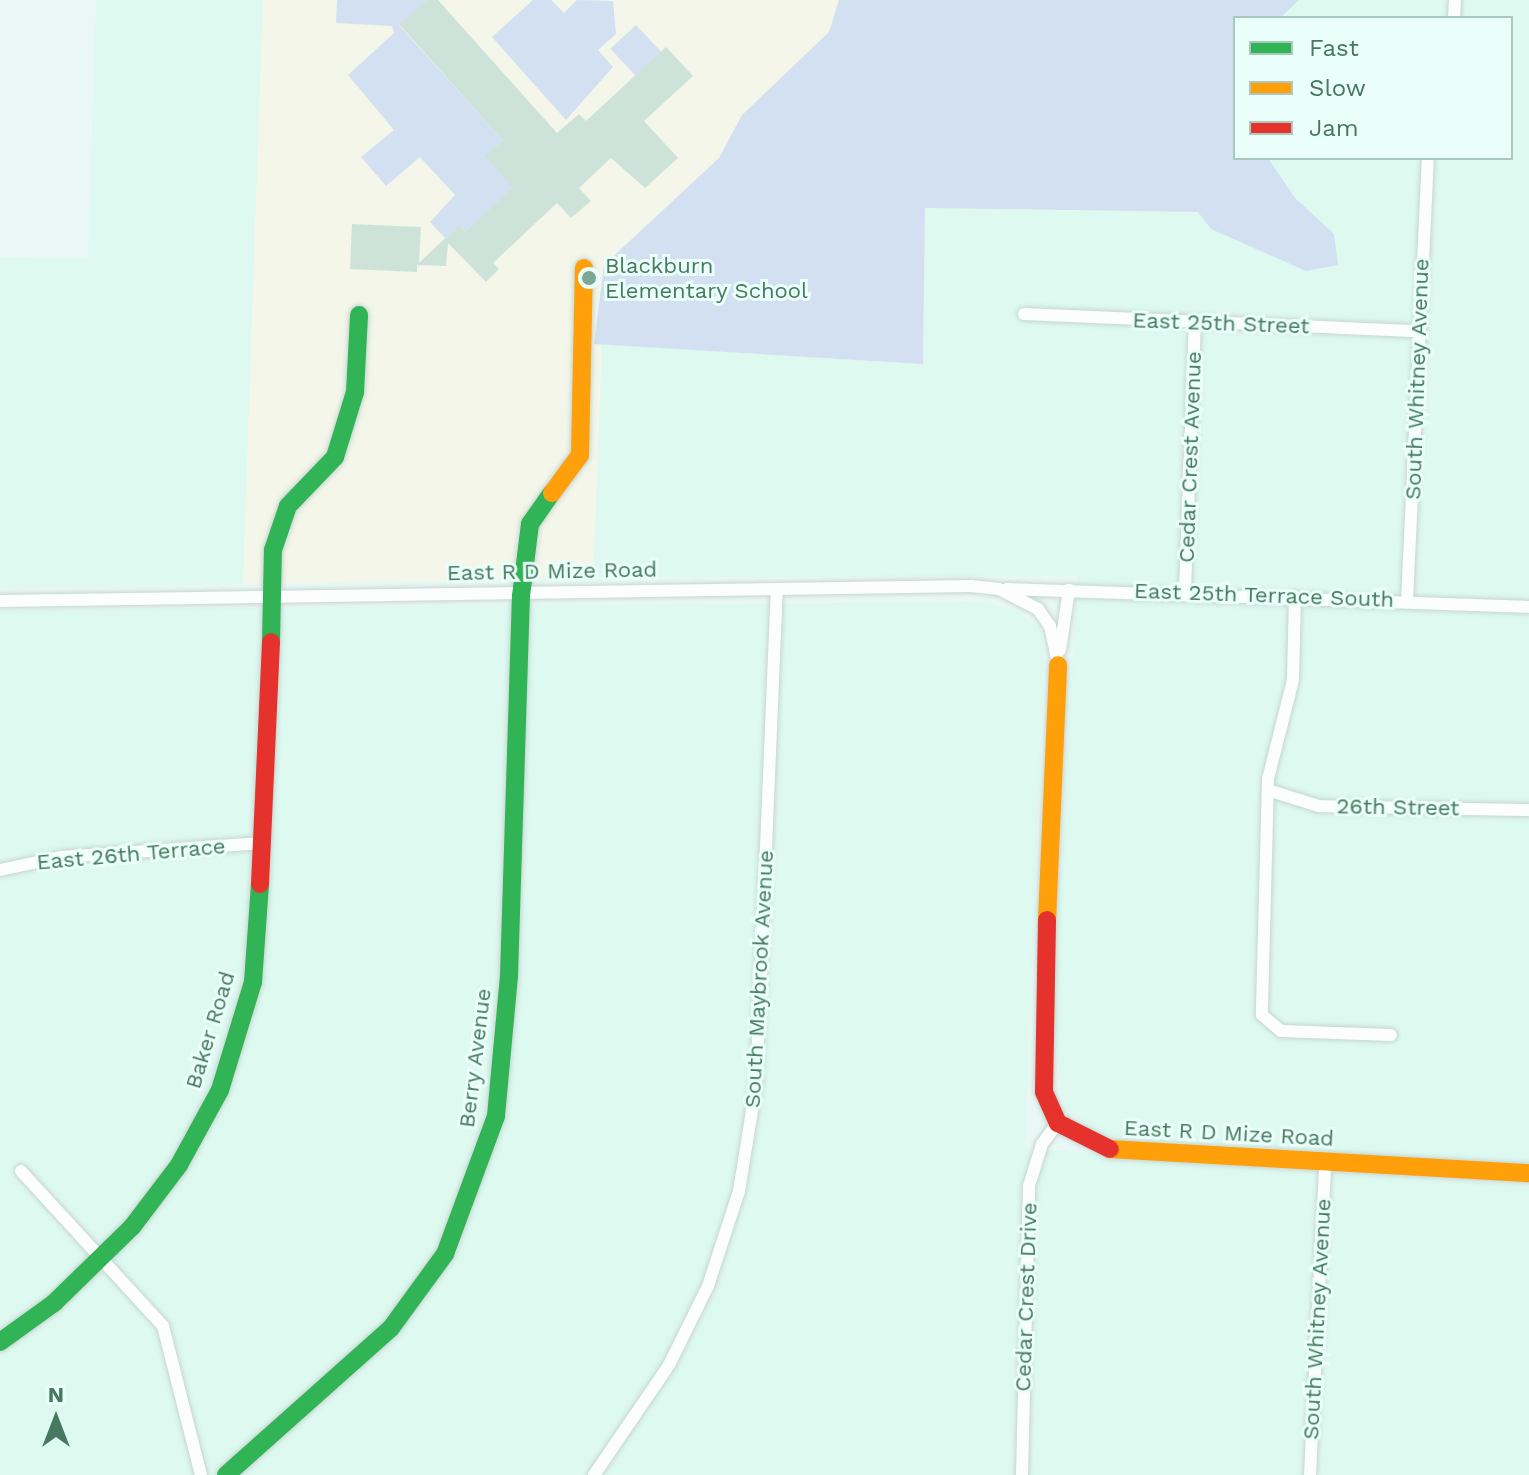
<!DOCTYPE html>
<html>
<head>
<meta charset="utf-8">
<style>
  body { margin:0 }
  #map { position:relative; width:1529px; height:1475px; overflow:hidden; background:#e9f8f4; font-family:"Work Sans",sans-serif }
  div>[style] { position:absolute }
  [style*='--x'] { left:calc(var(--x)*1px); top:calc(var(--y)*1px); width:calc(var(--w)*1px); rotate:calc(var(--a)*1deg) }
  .residential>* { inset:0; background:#ddf9f0 }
  .education>* { inset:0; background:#f3f6e9 }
  .green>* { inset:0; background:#d2e0f1; transform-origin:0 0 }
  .building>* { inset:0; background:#cde3da }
  .roads { filter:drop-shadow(0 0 2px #c6d6d0) drop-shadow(0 0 2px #c6d6d0) }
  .street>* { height:12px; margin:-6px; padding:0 6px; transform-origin:6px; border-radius:6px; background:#fcfefd }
  .fast>* { height:18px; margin:-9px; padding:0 9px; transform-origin:9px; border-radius:9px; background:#30b455 }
  .slow>* { height:18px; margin:-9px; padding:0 9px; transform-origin:9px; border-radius:9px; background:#ff9f0a }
  .jam>* { height:18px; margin:-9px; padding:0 9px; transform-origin:9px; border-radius:9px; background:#e5322d }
  .dots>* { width:22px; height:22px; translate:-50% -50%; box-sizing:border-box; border:4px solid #ebfffa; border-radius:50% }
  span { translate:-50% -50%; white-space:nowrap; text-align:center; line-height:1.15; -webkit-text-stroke:6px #ebfffa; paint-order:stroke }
  .poi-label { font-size:22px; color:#46795f }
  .left { translate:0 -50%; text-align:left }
  .street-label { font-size:22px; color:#46795f }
  .legend { position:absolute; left:1233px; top:16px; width:280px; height:144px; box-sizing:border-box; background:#ebfffa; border:2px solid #a9c9bc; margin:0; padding:10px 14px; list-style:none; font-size:24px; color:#46795f }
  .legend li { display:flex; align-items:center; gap:16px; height:40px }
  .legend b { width:40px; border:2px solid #a9c9bc }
  .north { position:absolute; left:16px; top:1379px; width:80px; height:80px; -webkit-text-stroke:6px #ebfffa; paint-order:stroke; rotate:0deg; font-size:22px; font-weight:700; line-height:32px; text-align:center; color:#46795f }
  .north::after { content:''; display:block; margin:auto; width:28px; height:36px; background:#46795f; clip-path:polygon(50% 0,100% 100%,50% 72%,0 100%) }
</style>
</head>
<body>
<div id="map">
  <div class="residential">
    <i style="clip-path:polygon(96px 0,263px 0,243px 584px,0 588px,0 257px,88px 259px)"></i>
    <i style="clip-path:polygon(1235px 0,1529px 0,1529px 1165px,1105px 1138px,1064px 1108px,1053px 1015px,1077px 576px,593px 577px,602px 344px,922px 364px,924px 208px,1235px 213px,1236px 158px,1511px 158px,1511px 18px,1235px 18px)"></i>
    <i style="clip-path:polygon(983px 602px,1016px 610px,1040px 628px,1044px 653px,1025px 1148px,1529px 1186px,1529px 1475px,0 1475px,0 610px)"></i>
  </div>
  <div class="education">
    <i style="clip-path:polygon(263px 0,1235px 0,1236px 213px,925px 208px,923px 364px,602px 344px,593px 577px,243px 584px)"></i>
  </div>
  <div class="green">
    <i style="clip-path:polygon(337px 0,427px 0,399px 25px,503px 141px,486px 156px,543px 159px,465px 232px,459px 225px,445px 238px,430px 222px,455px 195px,420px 157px,386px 186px,361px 157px,394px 130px,348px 75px,394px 33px,392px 26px,336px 23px)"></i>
    <i style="clip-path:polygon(533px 0,551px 0,564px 13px,577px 0,613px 1px,616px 34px,598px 50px,613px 67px,566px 120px,492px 37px)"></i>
    <i style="clip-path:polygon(839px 0,1299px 0,1280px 18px,1235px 18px,1235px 158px,1268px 158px,1295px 198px,1334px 234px,1338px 265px,1306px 271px,1211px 229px,1198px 212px,925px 208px,923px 364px,594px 344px,604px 265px,719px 158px,742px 115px,829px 32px)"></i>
    <i style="left:636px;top:25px;width:37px;height:35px;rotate:47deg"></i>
  </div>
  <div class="building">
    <i style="clip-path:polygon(427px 0,438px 0,557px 133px,579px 114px,586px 121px,666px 47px,693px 76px,644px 121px,678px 158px,645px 188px,611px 158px,579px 188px,591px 201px,571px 218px,557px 203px,493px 263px,499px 269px,486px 282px,448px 243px,446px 266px,417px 265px,417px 272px,350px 269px,352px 224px,421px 227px,419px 263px,459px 225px,465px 232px,513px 187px,485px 156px,503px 141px,399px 24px)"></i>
  </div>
  <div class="roads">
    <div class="street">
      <i style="--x:1454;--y:18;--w:18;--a:-87"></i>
      <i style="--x:1024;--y:314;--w:394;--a:2.5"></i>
      <i style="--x:1007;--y:589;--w:522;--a:1.97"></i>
      <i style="--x:1185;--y:591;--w:268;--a:-87.9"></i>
      <i style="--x:1295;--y:597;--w:83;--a:91.4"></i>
      <i style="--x:1293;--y:680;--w:102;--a:104.2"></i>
      <i style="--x:1268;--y:779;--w:236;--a:91.5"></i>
      <i style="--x:1262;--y:1015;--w:25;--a:40"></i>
      <i style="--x:1281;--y:1031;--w:110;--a:2.1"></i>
      <i style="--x:0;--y:601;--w:971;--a:-0.89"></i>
      <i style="--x:971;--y:586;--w:28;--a:6"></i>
      <i style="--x:999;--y:589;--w:44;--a:27.1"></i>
      <i style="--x:1038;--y:609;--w:21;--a:55"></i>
      <i style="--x:1050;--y:626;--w:40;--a:78"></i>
      <i style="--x:1407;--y:601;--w:443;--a:-87.3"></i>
      <i style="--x:1060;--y:650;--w:61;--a:-81.5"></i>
      <i style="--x:1271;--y:791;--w:50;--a:17.4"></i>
      <i style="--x:1319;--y:806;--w:210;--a:1.1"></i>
      <i style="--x:0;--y:870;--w:62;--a:-12"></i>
      <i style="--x:61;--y:857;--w:202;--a:-4"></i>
      <i style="--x:21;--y:1171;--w:210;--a:47.5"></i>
      <i style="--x:163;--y:1326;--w:154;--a:75.7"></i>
      <i style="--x:594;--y:1475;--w:133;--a:-55.7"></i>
      <i style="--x:669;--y:1365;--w:88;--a:-63.7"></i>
      <i style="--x:708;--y:1286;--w:100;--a:-71.9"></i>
      <i style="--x:739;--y:1191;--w:106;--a:-80.8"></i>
      <i style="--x:756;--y:1086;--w:496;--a:-87.6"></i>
      <i style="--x:1022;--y:1475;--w:289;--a:-88.6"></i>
      <i style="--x:1029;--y:1186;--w:44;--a:-72.8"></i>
      <i style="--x:1042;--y:1144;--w:26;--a:-53"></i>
      <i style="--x:1310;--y:1475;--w:312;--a:-87.2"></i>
    </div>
    <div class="fast">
      <i style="--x:271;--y:642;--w:92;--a:-88.8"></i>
      <i style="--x:273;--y:550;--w:46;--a:-71.2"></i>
      <i style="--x:288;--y:506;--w:68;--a:-46.2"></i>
      <i style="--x:335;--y:457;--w:68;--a:-72.9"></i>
      <i style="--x:355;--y:392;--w:77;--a:-87"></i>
      <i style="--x:0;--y:1342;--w:67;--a:-35.8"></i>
      <i style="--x:54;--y:1303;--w:109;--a:-44.3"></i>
      <i style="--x:132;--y:1227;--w:78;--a:-52.8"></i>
      <i style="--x:179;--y:1165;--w:85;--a:-61.3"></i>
      <i style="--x:220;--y:1090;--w:113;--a:-73"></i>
      <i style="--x:253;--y:982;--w:98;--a:-85.9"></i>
      <i style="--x:226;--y:1475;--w:221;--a:-41.7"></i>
      <i style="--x:391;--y:1328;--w:92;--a:-53.9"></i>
      <i style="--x:445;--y:1254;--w:147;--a:-69.7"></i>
      <i style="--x:496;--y:1116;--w:141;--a:-84.7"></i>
      <i style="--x:509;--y:976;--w:380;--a:-88.2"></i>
      <i style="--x:521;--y:596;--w:73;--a:-82.9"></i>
      <i style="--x:530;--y:524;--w:38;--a:-55"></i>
    </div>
    <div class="slow">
      <i style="--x:552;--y:493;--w:47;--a:-53.6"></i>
      <i style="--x:580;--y:455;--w:187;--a:-88.8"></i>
      <i style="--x:1047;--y:920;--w:255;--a:-87.5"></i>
      <i style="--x:1110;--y:1149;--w:420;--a:3.3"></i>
    </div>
    <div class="jam">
      <i style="--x:260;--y:884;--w:242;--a:-87.4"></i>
      <i style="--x:1047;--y:920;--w:172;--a:91"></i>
      <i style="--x:1044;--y:1092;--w:34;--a:66"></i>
      <i style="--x:1058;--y:1123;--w:58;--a:26.6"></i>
    </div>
  </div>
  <div class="dots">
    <i style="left:589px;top:278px;background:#7fa593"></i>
  </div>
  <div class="poi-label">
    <span class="left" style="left:605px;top:278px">Blackburn<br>Elementary School</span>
  </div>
  <div class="street-label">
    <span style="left:1221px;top:323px;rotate:2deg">East 25th Street</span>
    <span style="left:1417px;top:379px;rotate:-88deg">South Whitney Avenue</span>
    <span style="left:1190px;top:457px;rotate:-88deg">Cedar Crest Avenue</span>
    <span style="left:552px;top:571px;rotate:-1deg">East R D Mize Road</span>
    <span style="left:1264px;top:595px;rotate:2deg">East 25th Terrace South</span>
    <span style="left:1398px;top:807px;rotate:1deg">26th Street</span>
    <span style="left:131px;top:854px;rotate:-5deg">East 26th Terrace</span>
    <span style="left:759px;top:979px;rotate:-87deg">South Maybrook Avenue</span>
    <span style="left:210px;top:1030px;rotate:-73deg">Baker Road</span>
    <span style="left:475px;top:1058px;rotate:-83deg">Berry Avenue</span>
    <span style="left:1229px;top:1133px;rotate:3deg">East R D Mize Road</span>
    <span style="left:1026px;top:1297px;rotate:-88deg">Cedar Crest Drive</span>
    <span style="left:1317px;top:1319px;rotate:-87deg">South Whitney Avenue</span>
  </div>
  <ul class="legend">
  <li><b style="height:10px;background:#30b455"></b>Fast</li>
  <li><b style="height:10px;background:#ff9f0a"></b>Slow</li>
  <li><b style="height:10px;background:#e5322d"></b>Jam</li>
  </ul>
  <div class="north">N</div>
</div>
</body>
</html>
